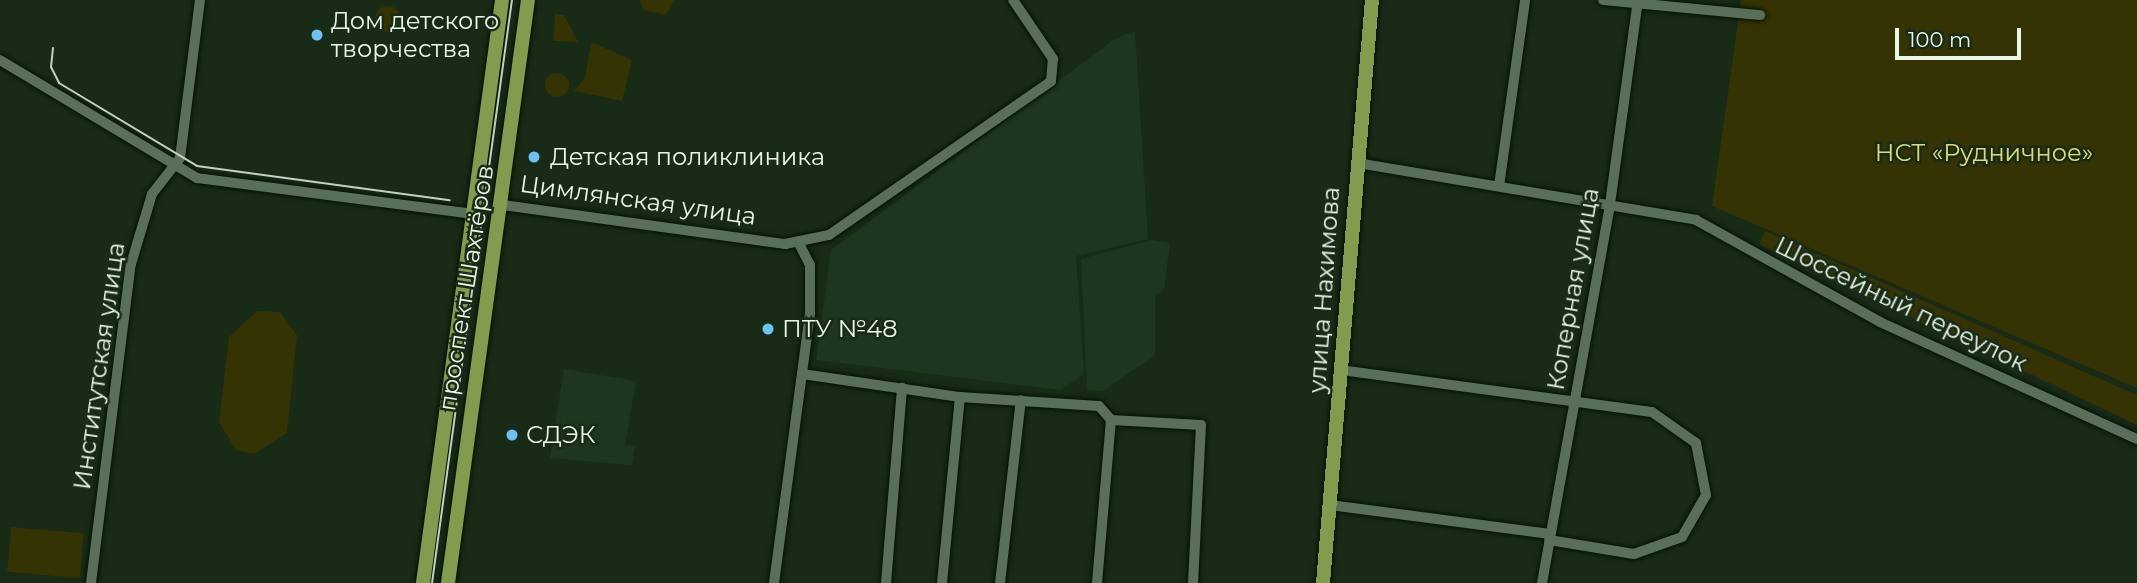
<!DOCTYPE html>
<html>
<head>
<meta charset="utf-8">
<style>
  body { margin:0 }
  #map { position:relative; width:2137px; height:583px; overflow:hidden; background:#182b17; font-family:Montserrat,sans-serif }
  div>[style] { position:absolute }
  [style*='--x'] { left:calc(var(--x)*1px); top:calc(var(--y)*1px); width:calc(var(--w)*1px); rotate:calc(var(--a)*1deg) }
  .built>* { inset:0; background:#1e361d }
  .green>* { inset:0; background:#353203; transform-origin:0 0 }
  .round { border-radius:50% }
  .roads { filter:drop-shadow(0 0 2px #031303) drop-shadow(0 0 2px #031303) }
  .minor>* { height:10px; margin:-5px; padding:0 5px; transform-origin:5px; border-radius:5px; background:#5a6f59 }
  .major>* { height:14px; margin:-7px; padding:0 7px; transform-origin:7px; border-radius:7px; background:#7f9c4f }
  .tram>* { height:2px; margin:-1px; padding:0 1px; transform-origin:1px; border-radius:1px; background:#c3d0c2 }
  .dots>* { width:19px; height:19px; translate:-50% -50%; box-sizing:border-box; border:4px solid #182b17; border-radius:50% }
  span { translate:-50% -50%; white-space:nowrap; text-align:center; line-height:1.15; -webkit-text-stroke:5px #182b17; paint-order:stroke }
  .poi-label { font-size:24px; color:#eaf6e9 }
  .left { translate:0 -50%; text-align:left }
  .park-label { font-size:24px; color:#dfd97a }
  .street-label { font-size:24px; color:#eaf6e9 }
  .scale { position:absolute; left:1895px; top:28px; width:126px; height:32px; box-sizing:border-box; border:4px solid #eaf6e9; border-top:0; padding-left:9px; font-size:21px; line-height:24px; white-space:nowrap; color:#eaf6e9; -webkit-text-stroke:5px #182b17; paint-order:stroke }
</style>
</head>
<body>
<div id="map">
  <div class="built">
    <i style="clip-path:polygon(1135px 31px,1148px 239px,1076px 256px,1084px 374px,1061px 390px,816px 360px,831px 250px,1115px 39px)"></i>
    <i style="clip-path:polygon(1153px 240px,1170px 243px,1164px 290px,1155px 296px,1155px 355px,1103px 391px,1087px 390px,1081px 259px)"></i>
    <i style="clip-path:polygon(564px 369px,636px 381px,625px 445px,635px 447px,632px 465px,550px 458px)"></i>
  </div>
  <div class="green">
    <i style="clip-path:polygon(640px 0,675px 0,666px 15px,643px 10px)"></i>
    <i style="clip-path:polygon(1741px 0,2137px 0,2137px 388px,1712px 206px)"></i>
    <i class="round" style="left:375px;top:6px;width:26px;height:26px"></i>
    <i style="clip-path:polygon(555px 14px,564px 15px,578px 42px,553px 41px)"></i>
    <i style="clip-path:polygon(591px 42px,632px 60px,622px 101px,574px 91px,585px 78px)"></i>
    <i class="round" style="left:545px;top:73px;width:24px;height:24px"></i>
    <i style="clip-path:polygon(1765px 231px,2137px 395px,2137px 425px,1759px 244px)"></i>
    <i style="clip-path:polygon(257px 311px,280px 312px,297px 335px,287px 433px,254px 454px,236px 450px,219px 422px,229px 337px)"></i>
    <i style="left:11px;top:527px;width:73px;height:45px;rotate:5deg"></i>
  </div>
  <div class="roads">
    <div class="minor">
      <i style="--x:1603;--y:0;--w:158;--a:5.5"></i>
      <i style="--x:0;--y:60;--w:230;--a:30.9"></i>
      <i style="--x:197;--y:178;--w:278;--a:7.4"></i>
      <i style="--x:1357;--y:163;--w:344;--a:9.5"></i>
      <i style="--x:1696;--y:220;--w:210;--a:29"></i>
      <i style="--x:1880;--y:322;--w:282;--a:24.5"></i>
      <i style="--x:1499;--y:186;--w:188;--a:-82"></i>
      <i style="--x:503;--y:205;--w:285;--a:7.9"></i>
      <i style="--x:785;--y:244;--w:45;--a:-11.6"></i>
      <i style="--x:829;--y:235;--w:270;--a:-34.7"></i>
      <i style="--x:1051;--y:81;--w:22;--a:-85"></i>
      <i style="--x:1053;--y:59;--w:71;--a:-124.1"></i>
      <i style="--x:1341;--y:370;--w:314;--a:7.7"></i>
      <i style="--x:1652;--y:412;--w:54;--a:35.2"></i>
      <i style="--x:1696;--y:443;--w:53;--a:79.1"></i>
      <i style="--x:1706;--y:495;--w:48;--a:119.7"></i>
      <i style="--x:1682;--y:537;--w:51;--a:160.5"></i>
      <i style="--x:1634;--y:554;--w:86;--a:-170.6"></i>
      <i style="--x:802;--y:374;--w:160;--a:8.3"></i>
      <i style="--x:960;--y:397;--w:139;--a:3.7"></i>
      <i style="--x:1099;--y:406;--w:18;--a:49"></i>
      <i style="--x:1111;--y:420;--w:90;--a:3.2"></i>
      <i style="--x:1201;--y:425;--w:158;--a:92.9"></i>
      <i style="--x:1330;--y:505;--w:222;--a:7.5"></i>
      <i style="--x:91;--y:583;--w:321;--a:-82.9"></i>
      <i style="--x:131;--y:264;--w:73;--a:-73.3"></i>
      <i style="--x:152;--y:194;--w:46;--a:-52.1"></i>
      <i style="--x:180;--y:158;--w:159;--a:-82.8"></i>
      <i style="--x:774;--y:583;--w:272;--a:-82.4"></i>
      <i style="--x:810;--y:313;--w:48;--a:-90"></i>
      <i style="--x:810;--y:265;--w:22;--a:-117"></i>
      <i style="--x:886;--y:583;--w:196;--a:-85.3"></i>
      <i style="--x:942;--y:583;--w:187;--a:-84.5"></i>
      <i style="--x:1000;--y:583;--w:184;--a:-83.5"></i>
      <i style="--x:1097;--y:583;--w:164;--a:-85.1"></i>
      <i style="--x:1542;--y:583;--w:385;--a:-79.8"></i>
      <i style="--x:1610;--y:204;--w:206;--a:-82.2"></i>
    </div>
    <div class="major">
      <i style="--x:423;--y:583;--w:588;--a:-82.28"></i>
      <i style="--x:448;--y:583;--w:588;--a:-82.19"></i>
      <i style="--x:1323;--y:583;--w:585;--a:-85.2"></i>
    </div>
  </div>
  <div class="tram">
    <i style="--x:53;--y:48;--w:19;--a:96"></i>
    <i style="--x:51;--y:67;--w:18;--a:63"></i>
    <i style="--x:59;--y:83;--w:161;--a:31"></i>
    <i style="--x:197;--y:166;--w:255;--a:7.7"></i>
    <i style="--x:432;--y:583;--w:588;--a:-82.19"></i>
  </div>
  <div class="dots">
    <i style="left:317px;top:35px;background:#6ec2f3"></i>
    <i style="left:534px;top:157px;background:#6ec2f3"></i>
    <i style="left:768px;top:329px;background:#6ec2f3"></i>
    <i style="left:512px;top:435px;background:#6ec2f3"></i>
  </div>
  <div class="poi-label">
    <span class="left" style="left:331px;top:35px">Дом детского<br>творчества</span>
    <span class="left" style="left:550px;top:157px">Детская поликлиника</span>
    <span class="left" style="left:782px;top:329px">ПТУ №48</span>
    <span class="left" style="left:526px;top:435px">СДЭК</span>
  </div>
  <div class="park-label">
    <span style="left:1984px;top:153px">НСТ «Рудничное»</span>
  </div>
  <div class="street-label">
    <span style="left:638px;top:200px;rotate:8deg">Цимлянская улица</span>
    <span style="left:466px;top:288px;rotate:-81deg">проспект Шахтёров</span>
    <span style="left:1573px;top:289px;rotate:-80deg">Коперная улица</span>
    <span style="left:1324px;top:290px;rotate:-86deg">улица Нахимова</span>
    <span style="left:1901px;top:304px;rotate:26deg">Шоссейный переулок</span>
    <span style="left:99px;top:366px;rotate:-82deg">Институтская улица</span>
  </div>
  <div class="scale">100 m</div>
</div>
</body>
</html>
